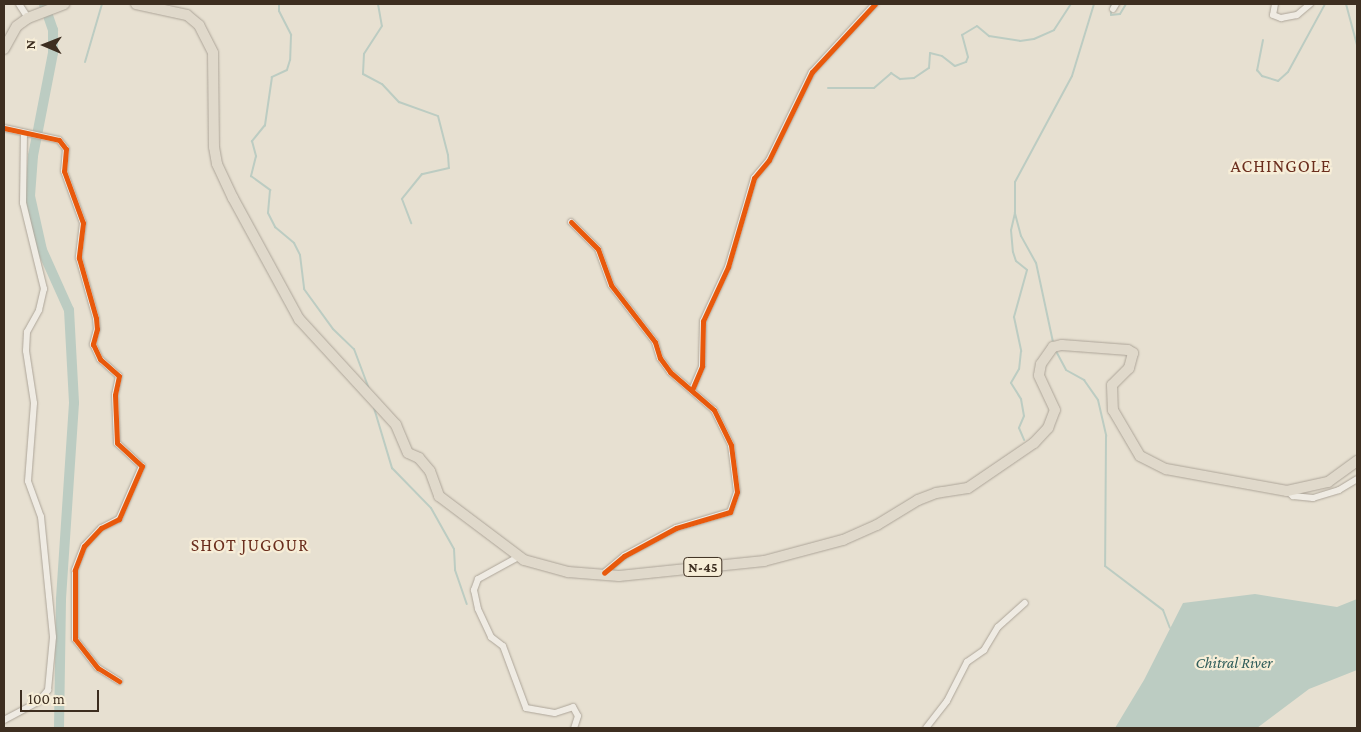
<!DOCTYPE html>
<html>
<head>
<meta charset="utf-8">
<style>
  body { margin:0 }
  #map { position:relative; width:1361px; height:732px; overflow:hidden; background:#e7e0d1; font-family:"Crimson Pro",serif }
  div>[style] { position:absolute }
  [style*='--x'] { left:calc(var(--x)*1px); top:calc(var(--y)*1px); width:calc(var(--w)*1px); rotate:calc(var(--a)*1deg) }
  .water>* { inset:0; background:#bcccc2 }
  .stream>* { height:2px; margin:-1px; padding:0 1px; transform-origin:1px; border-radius:1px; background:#bcccc2 }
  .river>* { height:10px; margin:-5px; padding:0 5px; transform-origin:5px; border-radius:5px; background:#bcccc2 }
  .roads { filter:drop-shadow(0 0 1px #ada599) drop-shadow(0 0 1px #ada599) }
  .minor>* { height:6px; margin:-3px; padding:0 3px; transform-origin:3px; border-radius:3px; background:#efebe3 }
  .trunk>* { height:10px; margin:-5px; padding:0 5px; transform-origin:5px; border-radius:5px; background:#e0d9cb }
  .cycleway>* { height:5px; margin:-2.5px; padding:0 2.5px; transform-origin:2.5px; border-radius:2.5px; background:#e8590c }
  span { translate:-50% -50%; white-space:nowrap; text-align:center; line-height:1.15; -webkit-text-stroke:4.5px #f7eed8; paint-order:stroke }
  .shield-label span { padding:1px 4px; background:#f7eed8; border:1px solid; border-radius:4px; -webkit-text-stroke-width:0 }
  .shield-label { font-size:14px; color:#3d2e20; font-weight:700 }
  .water-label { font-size:16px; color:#2f5d5a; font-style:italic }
  .quarter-label { font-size:18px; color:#6b2e1e; letter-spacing:1px }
  .frame { position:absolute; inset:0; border:5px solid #3d2e20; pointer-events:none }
  .north { position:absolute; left:20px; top:20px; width:50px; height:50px; -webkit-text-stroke:4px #f7eed8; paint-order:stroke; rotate:271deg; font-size:14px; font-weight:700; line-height:20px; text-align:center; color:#3d2e20 }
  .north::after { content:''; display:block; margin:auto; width:18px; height:22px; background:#3d2e20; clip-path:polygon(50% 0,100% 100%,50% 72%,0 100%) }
  .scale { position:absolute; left:20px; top:690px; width:79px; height:22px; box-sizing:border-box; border:2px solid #3d2e20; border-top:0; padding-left:6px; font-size:15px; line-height:18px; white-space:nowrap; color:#3d2e20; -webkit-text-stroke:4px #f7eed8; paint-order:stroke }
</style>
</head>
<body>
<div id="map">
  <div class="water">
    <i style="clip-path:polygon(1255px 594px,1337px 607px,1357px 599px,1357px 670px,1309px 689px,1257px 728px,1115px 728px,1144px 680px,1183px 603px)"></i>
  </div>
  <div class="stream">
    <i style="--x:279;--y:4;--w:7;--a:90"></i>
    <i style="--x:279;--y:11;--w:27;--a:63"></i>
    <i style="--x:291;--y:35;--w:25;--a:92"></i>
    <i style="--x:290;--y:60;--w:10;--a:107"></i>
    <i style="--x:287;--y:70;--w:17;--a:155"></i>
    <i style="--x:272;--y:77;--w:49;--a:98.3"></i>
    <i style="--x:265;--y:125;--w:21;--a:129"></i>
    <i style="--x:252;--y:141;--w:16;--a:75"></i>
    <i style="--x:256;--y:156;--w:21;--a:104"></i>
    <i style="--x:251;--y:176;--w:24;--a:36"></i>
    <i style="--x:270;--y:190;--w:23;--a:95"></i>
    <i style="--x:268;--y:213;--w:16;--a:63"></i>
    <i style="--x:275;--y:227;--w:25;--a:40"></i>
    <i style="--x:294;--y:243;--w:13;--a:63"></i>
    <i style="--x:300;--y:255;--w:34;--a:83"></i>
    <i style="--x:304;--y:289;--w:49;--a:54.1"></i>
    <i style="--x:333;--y:329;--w:29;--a:44"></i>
    <i style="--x:354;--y:349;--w:43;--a:69.4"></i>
    <i style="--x:378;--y:4;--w:22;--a:80"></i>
    <i style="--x:382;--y:26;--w:33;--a:123"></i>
    <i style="--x:364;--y:54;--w:20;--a:93"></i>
    <i style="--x:363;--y:74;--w:21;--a:28"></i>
    <i style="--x:382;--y:84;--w:25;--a:47"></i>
    <i style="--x:399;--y:102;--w:41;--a:19.7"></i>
    <i style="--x:438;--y:116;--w:40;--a:75.6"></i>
    <i style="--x:448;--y:155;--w:13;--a:86"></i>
    <i style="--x:449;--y:168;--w:28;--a:167"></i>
    <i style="--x:422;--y:174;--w:32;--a:129"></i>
    <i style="--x:402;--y:199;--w:26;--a:69"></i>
    <i style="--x:1111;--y:4;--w:11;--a:90"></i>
    <i style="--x:1111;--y:15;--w:9;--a:-6"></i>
    <i style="--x:1120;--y:14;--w:12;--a:-59"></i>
    <i style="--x:1346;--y:4;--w:42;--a:75"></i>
    <i style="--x:1263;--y:40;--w:31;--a:101"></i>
    <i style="--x:1257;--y:70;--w:8;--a:50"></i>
    <i style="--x:1262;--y:76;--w:17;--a:17"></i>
    <i style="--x:1278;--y:81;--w:13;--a:-42"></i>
    <i style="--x:1288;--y:72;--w:77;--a:-61.4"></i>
    <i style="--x:85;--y:62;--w:60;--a:-73.7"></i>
    <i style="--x:828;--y:88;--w:46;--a:0"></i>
    <i style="--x:874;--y:88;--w:23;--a:-41"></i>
    <i style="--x:891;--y:73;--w:11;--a:34"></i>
    <i style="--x:900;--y:79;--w:14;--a:-4"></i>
    <i style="--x:914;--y:78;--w:18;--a:-34"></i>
    <i style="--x:929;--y:68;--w:15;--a:-86"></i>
    <i style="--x:930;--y:53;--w:12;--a:14"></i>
    <i style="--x:942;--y:56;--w:16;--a:38"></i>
    <i style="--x:955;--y:66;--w:12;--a:-20"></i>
    <i style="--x:966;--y:62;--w:5;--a:-68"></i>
    <i style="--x:968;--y:57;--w:23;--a:-105"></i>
    <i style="--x:962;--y:35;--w:17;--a:-31"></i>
    <i style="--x:977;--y:26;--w:16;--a:40"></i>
    <i style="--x:989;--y:36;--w:31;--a:9"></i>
    <i style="--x:1020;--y:41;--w:14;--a:-8"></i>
    <i style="--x:1034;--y:39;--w:22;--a:-24"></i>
    <i style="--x:1054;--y:30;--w:31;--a:-57"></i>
    <i style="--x:1015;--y:213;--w:17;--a:103"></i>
    <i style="--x:1011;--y:230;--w:22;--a:85"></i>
    <i style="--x:1013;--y:252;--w:9;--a:72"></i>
    <i style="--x:1016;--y:261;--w:14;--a:39"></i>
    <i style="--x:1027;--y:270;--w:49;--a:105.5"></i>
    <i style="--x:1014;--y:317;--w:35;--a:78"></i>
    <i style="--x:1021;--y:351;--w:18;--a:96"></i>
    <i style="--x:1019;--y:369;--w:16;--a:120"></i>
    <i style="--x:1011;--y:383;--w:19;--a:58"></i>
    <i style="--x:1021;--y:399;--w:17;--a:80"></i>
    <i style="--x:1024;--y:416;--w:13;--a:113"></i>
    <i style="--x:1019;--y:428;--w:13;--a:67"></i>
    <i style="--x:1053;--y:342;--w:81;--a:-102.1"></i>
    <i style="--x:1036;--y:263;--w:31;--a:-119"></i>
    <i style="--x:1021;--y:236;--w:24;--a:-105"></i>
    <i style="--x:1015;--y:213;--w:31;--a:-90"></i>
    <i style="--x:1015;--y:182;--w:120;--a:-61.7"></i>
    <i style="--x:1072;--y:76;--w:75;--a:-73"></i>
    <i style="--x:1056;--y:351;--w:21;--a:62"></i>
    <i style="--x:1066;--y:370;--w:21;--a:29"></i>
    <i style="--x:1084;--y:380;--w:24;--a:55"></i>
    <i style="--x:1098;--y:400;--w:37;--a:77"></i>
    <i style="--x:1106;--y:436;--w:130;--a:90.4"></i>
    <i style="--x:1105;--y:566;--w:73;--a:37.2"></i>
    <i style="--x:1163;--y:610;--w:19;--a:69"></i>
    <i style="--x:374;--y:408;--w:63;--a:73.3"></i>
    <i style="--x:392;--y:468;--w:56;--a:45.7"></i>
    <i style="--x:431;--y:508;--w:47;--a:60.7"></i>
    <i style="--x:454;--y:549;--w:21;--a:87"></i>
    <i style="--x:455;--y:570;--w:36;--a:71"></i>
  </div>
  <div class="river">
    <i style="--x:44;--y:4;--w:28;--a:71"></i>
    <i style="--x:53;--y:30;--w:23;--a:90"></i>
    <i style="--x:53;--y:53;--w:105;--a:101"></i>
    <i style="--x:33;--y:156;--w:40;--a:94.3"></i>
    <i style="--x:30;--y:196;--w:55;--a:77.5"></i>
    <i style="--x:42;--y:250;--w:66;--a:65.8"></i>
    <i style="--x:69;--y:310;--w:93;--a:86.9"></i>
    <i style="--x:74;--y:403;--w:197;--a:93.8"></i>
    <i style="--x:61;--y:600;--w:128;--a:90.9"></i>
  </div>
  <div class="roads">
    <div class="minor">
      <i style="--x:19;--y:4;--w:17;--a:57"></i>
      <i style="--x:1275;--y:4;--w:11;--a:100"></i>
      <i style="--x:1273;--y:15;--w:9;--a:21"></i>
      <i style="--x:1281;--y:18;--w:16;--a:-11"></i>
      <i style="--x:1297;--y:15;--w:17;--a:-40"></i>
      <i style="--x:1113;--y:9;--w:6;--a:-59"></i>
      <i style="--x:4;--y:128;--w:56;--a:12.3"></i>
      <i style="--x:59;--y:140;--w:11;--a:52"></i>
      <i style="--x:66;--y:149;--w:22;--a:95"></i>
      <i style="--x:64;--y:171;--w:55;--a:69.9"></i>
      <i style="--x:83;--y:223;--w:35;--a:97"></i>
      <i style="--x:79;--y:258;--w:62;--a:74.2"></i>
      <i style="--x:96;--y:318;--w:11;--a:85"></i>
      <i style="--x:97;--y:329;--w:16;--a:105"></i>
      <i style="--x:93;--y:344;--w:17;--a:65"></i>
      <i style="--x:100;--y:359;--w:25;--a:42"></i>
      <i style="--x:119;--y:376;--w:19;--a:102"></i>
      <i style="--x:115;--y:395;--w:48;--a:87.6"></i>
      <i style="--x:117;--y:443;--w:34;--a:43"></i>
      <i style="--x:142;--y:466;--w:58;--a:113.5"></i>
      <i style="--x:119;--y:519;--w:20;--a:153"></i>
      <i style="--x:101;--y:528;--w:25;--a:133"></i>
      <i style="--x:84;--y:546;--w:26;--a:111"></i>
      <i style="--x:75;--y:570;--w:69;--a:90"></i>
      <i style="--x:75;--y:639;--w:37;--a:52"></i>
      <i style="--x:98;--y:668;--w:25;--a:32"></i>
      <i style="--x:571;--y:222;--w:38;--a:45"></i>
      <i style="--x:598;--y:249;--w:38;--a:70"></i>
      <i style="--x:611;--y:285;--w:72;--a:52.3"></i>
      <i style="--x:655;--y:342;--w:17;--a:73"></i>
      <i style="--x:660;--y:358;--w:17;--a:54"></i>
      <i style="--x:670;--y:372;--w:58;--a:40.8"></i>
      <i style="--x:714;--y:410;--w:39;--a:64"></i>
      <i style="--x:731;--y:445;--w:47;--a:82.7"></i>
      <i style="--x:737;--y:492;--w:21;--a:109"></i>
      <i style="--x:730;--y:512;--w:56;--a:163.5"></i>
      <i style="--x:676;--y:528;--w:59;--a:151.7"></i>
      <i style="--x:624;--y:556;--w:26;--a:140"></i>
      <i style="--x:692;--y:390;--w:26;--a:-67"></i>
      <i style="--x:702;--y:366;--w:45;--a:-88.7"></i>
      <i style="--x:703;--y:321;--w:60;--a:-65.2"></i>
      <i style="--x:728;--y:267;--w:93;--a:-73.7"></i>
      <i style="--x:754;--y:178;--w:23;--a:-50"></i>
      <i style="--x:769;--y:160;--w:98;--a:-64"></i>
      <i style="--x:812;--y:72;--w:93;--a:-47.2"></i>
      <i style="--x:1287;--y:491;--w:8;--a:40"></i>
      <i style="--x:1293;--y:496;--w:20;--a:6"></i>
      <i style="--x:1313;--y:498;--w:27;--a:-17"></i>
      <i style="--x:1339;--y:490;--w:21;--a:-31"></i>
      <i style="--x:520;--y:556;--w:48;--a:151.3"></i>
      <i style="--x:478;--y:579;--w:12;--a:110"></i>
      <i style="--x:474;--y:590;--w:19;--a:78"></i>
      <i style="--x:478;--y:609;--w:31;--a:65"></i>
      <i style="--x:491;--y:637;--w:15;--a:37"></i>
      <i style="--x:503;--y:646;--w:66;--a:69.6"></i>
      <i style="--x:526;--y:708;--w:29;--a:10"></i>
      <i style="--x:555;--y:713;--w:19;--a:-18"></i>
      <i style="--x:573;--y:707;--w:10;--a:61"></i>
      <i style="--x:578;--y:716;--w:13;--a:108"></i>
      <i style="--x:4;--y:720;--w:38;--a:-28"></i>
      <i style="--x:38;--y:702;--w:16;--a:-50"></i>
      <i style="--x:48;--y:690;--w:53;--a:-84.6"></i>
      <i style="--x:53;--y:637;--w:121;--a:-95.7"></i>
      <i style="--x:41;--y:517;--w:38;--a:-110"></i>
      <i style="--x:28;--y:481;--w:78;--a:-85.6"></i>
      <i style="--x:34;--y:403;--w:53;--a:-98.7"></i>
      <i style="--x:26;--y:351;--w:19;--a:-87"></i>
      <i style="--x:27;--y:332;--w:25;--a:-61"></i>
      <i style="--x:39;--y:310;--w:22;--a:-77"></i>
      <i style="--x:44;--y:289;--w:89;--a:-103.7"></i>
      <i style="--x:23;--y:203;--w:70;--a:-89.2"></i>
      <i style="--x:926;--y:728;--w:34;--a:-52"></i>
      <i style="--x:947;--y:701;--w:44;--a:-62.9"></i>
      <i style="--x:967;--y:662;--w:21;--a:-35"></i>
      <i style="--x:984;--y:650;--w:27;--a:-59"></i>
      <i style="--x:998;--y:627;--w:36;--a:-42"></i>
    </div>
    <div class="trunk">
      <i style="--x:136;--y:4;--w:52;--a:12.2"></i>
      <i style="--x:187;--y:15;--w:16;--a:40"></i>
      <i style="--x:199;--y:25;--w:31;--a:63"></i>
      <i style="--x:213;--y:53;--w:94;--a:89.4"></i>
      <i style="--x:214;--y:147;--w:17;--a:80"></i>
      <i style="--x:217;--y:164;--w:38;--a:65"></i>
      <i style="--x:233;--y:198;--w:138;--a:61.4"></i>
      <i style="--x:299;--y:319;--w:144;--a:47.5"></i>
      <i style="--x:396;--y:425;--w:30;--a:67"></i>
      <i style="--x:408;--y:453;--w:12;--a:24"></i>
      <i style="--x:419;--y:458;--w:17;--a:50"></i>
      <i style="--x:430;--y:471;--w:27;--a:70"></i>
      <i style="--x:439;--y:496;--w:106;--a:37"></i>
      <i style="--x:524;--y:560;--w:46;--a:15.3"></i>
      <i style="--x:568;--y:572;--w:51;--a:4.5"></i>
      <i style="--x:619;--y:576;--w:146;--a:-5.9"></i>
      <i style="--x:764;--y:561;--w:82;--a:-14.9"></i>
      <i style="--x:843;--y:540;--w:37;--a:-24"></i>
      <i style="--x:877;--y:525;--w:48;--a:-31.4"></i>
      <i style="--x:918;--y:500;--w:19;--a:-21"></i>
      <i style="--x:936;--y:493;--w:32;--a:-9"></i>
      <i style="--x:968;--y:488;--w:80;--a:-34.3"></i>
      <i style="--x:1034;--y:443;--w:21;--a:-47"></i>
      <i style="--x:1048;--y:428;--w:19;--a:-69"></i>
      <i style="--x:1055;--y:410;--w:38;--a:-115"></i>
      <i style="--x:1039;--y:375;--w:11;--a:-80"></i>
      <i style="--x:1041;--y:364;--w:21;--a:-55"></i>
      <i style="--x:1053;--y:347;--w:9;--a:-13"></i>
      <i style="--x:1062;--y:345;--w:66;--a:4.3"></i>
      <i style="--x:1128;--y:350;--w:6;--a:31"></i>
      <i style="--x:1133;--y:353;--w:16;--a:105"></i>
      <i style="--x:1129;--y:368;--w:24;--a:135"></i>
      <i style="--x:1112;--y:385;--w:25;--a:88"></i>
      <i style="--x:1113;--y:410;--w:53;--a:59.6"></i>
      <i style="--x:1140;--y:456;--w:29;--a:27"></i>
      <i style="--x:1166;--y:469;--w:123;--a:10.3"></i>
      <i style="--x:1287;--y:491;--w:42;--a:-12.4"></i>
      <i style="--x:1328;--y:482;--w:36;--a:-36"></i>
      <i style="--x:4;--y:49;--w:26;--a:-61"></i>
      <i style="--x:17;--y:26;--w:14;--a:-36"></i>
      <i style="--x:28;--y:18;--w:39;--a:-21"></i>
    </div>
  </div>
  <div class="cycleway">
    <i style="--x:4;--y:128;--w:56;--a:12.3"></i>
    <i style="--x:59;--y:140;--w:11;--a:52"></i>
    <i style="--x:66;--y:149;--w:22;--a:95"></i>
    <i style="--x:64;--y:171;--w:55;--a:69.9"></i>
    <i style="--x:83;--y:223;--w:35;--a:97"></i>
    <i style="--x:79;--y:258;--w:62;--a:74.2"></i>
    <i style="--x:96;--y:318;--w:11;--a:85"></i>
    <i style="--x:97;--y:329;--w:16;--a:105"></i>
    <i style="--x:93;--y:344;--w:17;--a:65"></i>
    <i style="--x:100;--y:359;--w:25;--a:42"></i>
    <i style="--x:119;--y:376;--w:19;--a:102"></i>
    <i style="--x:115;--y:395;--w:48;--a:87.6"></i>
    <i style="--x:117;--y:443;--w:34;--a:43"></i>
    <i style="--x:142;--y:466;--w:58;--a:113.5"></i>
    <i style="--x:119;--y:519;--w:20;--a:153"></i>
    <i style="--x:101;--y:528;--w:25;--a:133"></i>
    <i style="--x:84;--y:546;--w:26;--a:111"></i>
    <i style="--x:75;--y:570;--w:69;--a:90"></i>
    <i style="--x:75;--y:639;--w:37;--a:52"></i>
    <i style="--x:98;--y:668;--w:25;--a:32"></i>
    <i style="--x:571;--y:222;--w:38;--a:45"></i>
    <i style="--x:598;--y:249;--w:38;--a:70"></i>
    <i style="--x:611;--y:285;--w:72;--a:52.3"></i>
    <i style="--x:655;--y:342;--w:17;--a:73"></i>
    <i style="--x:660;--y:358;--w:17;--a:54"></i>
    <i style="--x:670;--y:372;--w:58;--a:40.8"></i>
    <i style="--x:714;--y:410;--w:39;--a:64"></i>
    <i style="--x:731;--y:445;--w:47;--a:82.7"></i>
    <i style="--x:737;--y:492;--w:21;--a:109"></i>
    <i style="--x:730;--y:512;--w:56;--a:163.5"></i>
    <i style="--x:676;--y:528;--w:59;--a:151.7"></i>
    <i style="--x:624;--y:556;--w:26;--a:140"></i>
    <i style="--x:692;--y:390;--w:26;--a:-67"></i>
    <i style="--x:702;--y:366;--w:45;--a:-88.7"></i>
    <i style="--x:703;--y:321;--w:60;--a:-65.2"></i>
    <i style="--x:728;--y:267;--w:93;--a:-73.7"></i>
    <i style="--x:754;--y:178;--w:23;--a:-50"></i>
    <i style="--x:769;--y:160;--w:98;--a:-64"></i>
    <i style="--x:812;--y:72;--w:93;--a:-47.2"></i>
  </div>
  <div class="shield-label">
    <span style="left:703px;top:567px">N-45</span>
  </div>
  <div class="water-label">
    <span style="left:1234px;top:663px">Chitral River</span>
  </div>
  <div class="quarter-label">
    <span style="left:1281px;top:166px">ACHINGOLE</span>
    <span style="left:250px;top:545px">SHOT JUGOUR</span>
  </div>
  <div class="frame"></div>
  <div class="north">N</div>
  <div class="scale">100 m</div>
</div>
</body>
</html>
